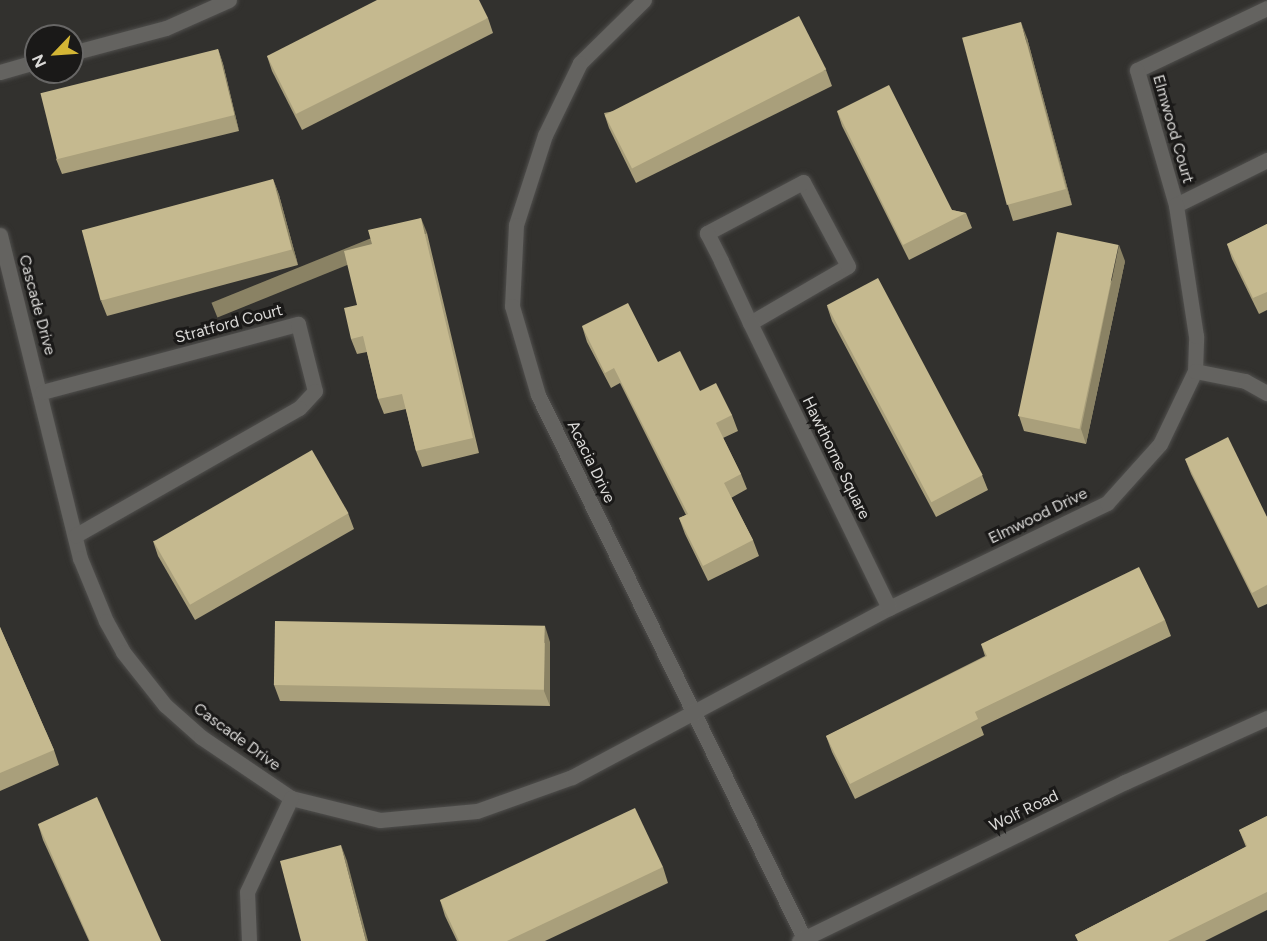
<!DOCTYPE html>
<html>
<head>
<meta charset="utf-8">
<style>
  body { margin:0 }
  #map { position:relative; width:1267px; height:941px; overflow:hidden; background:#32312e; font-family:Figtree,sans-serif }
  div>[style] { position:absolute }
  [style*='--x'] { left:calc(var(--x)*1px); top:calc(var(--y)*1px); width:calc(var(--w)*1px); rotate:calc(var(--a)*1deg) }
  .roads { filter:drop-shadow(0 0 2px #504f4d) drop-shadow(0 0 2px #504f4d) }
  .street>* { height:15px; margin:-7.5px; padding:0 7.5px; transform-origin:7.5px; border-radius:7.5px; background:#646360 }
  .secondary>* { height:15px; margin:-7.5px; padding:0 7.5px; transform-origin:7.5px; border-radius:7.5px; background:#646360 }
  .wall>* { inset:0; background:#a99f7b }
  .shaded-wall>* { inset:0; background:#8a8264; transform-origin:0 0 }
  .building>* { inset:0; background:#c5b98f; transform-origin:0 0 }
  span { translate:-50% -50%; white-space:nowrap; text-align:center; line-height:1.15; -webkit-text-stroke:6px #1a1918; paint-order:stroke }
  .street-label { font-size:16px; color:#dbdad8 }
  .north { position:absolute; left:24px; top:24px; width:60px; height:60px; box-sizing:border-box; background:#1a1918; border:2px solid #676665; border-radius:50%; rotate:245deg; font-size:16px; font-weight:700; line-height:24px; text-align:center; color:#dbdad8 }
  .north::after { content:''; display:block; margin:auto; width:21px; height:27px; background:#d4b635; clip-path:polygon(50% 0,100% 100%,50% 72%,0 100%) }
</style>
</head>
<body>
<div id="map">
  <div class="roads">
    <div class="street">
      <i style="--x:644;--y:0;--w:90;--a:135.5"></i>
      <i style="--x:580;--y:63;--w:80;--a:115.9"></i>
      <i style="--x:545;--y:135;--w:95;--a:107.9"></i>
      <i style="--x:516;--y:225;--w:81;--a:92.8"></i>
      <i style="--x:512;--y:306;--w:93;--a:73.7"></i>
      <i style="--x:538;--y:395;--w:605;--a:63.9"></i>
      <i style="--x:1267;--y:8;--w:144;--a:154.5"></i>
      <i style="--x:1137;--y:70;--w:141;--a:73.9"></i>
      <i style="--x:1176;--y:205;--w:102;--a:-26.3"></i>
      <i style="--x:72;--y:53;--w:97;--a:-14.9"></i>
      <i style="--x:166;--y:28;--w:69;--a:-24"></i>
      <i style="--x:0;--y:72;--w:37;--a:-16"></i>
      <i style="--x:0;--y:235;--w:333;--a:76.1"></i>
      <i style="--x:80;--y:558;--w:68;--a:67.6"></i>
      <i style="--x:106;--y:621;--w:35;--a:61"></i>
      <i style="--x:123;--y:652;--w:68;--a:51.6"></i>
      <i style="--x:165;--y:705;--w:48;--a:41.6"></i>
      <i style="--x:201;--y:737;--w:109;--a:34.1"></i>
      <i style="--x:291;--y:798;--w:92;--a:13.9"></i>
      <i style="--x:380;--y:820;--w:97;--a:-5.3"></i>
      <i style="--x:477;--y:811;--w:101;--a:-19.7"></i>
      <i style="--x:572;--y:777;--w:359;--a:-28.1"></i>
      <i style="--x:889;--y:608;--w:242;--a:-25.7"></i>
      <i style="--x:1107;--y:503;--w:79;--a:-48.1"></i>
      <i style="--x:1160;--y:444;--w:81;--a:-64.4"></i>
      <i style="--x:1195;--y:371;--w:35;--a:-88"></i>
      <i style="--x:1196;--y:336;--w:133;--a:-98.7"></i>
      <i style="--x:750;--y:323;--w:113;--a:-30.2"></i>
      <i style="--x:848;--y:266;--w:95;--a:-118.2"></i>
      <i style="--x:803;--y:182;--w:109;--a:152"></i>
      <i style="--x:707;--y:233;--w:31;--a:63"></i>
      <i style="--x:721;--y:261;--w:68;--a:64.9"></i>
      <i style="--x:750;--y:323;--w:317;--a:64"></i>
      <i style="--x:1195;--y:371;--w:51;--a:11.3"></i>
      <i style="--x:1245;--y:381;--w:25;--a:29"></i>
      <i style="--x:42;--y:392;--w:265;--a:-14.9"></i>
      <i style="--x:298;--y:324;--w:69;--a:75.8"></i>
      <i style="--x:315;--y:391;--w:23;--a:133"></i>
      <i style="--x:299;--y:408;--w:257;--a:150.3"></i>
      <i style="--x:249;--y:941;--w:49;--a:-92.3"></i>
      <i style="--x:247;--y:892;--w:104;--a:-64.9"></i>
    </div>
    <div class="secondary">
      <i style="--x:799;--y:941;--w:363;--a:-26"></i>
      <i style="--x:1125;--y:782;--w:156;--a:-24.3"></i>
    </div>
  </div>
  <div class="wall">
    <i style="clip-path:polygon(488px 18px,493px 33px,302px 130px,272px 71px,267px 56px)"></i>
    <i style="clip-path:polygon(1027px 38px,1072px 205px,1013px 221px,1008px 205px)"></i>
    <i style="clip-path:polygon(218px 49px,223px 64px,239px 131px,62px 174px,56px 159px)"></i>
    <i style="clip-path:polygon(826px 70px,832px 86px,636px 183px,609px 128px,604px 113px)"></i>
    <i style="clip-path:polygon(837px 111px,952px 210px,966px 213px,972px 228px,909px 260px,842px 126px)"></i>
    <i style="clip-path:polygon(273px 179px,279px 195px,298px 265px,107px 316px,101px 301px)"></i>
    <i style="clip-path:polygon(1267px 224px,1267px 310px,1259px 314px,1232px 259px,1227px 244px)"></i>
    <i style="clip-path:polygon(427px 233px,479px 453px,422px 467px,416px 451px,406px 409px,384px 414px,378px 399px,367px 352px,357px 354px,351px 339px,357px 305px,372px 244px)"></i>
    <i style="clip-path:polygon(1125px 261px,1086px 444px,1024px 431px,1019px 416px)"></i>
    <i style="clip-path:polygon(827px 306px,982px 475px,988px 490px,936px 517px,832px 321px)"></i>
    <i style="clip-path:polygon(582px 326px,658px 362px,700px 391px,732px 415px,738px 431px,723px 438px,741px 474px,747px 489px,731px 498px,753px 540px,759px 556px,708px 581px,685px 534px,679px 518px,686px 515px,620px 383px,611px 388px,587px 342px)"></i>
    <i style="clip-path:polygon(1185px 459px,1267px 517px,1267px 604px,1258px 608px,1191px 474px)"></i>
    <i style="clip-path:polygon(348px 513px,354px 529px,195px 620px,158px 556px,153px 541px)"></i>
    <i style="clip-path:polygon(1165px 620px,1171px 636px,981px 727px,984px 735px,855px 799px,832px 752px,826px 736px,985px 656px,981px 644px)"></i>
    <i style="clip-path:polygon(0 627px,54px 750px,59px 765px,0 791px)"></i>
    <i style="clip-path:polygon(550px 642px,550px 706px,280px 701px,274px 685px)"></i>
    <i style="clip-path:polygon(1267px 816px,1267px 910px,1205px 941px,1078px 941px,1075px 935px,1246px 847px,1239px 830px)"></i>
    <i style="clip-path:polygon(38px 824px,161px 941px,89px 941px,43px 840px)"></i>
    <i style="clip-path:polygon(663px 867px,668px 883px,545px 941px,457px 941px,445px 916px,440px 900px)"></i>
  </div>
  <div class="shaded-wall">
    <i style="clip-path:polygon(1021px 22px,1027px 38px,1072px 205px,1067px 189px)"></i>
    <i style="clip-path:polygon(218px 49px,223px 64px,239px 131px,234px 115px)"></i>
    <i style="clip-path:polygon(273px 179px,279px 195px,298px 265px,292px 249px)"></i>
    <i style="left:421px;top:218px;width:16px;height:226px;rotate:68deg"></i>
    <i style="clip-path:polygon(1119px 245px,1125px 261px,1086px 444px,1081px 429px)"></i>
    <i style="clip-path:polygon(545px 626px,550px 642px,550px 706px,544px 691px)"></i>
    <i style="clip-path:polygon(341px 845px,347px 861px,368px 941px,366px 941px)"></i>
  </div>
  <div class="building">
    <i style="clip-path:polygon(377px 0,479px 0,488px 18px,296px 114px,267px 56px)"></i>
    <i style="left:799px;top:16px;width:60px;height:218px;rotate:63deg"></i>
    <i style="left:1021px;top:22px;width:173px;height:61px;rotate:75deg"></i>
    <i style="left:218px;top:49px;width:68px;height:183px;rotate:76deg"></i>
    <i style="clip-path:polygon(889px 85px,952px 210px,966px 213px,903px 245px,837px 111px)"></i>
    <i style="left:273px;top:179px;width:73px;height:198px;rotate:75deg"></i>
    <i style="clip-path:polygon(421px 218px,473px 438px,416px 451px,402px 394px,378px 399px,363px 336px,351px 339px,344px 308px,357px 305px,344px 251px,372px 244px,368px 230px)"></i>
    <i style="clip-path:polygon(1267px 224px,1267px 292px,1253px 298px,1227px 244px)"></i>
    <i style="left:1057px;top:232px;width:63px;height:188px;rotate:12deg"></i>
    <i style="left:878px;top:278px;width:223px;height:58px;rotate:62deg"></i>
    <i style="clip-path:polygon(628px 303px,658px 362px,680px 351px,700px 391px,716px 383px,732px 415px,716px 423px,741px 474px,724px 483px,753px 540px,703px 566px,679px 518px,688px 514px,614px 368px,605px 373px,582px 326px)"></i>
    <i style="clip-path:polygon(1228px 437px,1267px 517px,1267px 585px,1252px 593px,1185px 459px)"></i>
    <i style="left:312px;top:450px;width:73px;height:183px;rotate:60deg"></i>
    <i style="clip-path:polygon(1139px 567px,1165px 620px,975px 712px,978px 719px,850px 784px,826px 736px,987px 656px,981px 644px)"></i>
    <i style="left:275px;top:621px;width:270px;height:64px;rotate:1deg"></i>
    <i style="clip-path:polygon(0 627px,54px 750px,0 773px)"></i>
    <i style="clip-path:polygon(97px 797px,161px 941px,90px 941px,38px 824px)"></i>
    <i style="clip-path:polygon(635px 808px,663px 867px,507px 941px,459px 941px,440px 900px)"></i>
    <i style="clip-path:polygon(1267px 816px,1267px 892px,1168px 941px,1078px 941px,1075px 935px,1247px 846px,1239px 830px)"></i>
    <i style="clip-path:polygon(341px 845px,366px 941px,301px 941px,280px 861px)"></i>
  </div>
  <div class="street-label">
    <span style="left:1173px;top:129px;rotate:74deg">Elmwood Court</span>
    <span style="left:37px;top:305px;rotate:75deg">Cascade Drive</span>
    <span style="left:229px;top:324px;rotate:-15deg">Stratford Court</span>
    <span style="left:836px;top:458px;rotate:64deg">Hawthorne Square</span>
    <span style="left:591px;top:462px;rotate:64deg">Acacia Drive</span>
    <span style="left:1038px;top:516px;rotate:-26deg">Elmwood Drive</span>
    <span style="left:237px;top:737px;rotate:36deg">Cascade Drive</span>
    <span style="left:1024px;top:811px;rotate:-26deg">Wolf Road</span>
  </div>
  <div class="north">N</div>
</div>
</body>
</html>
